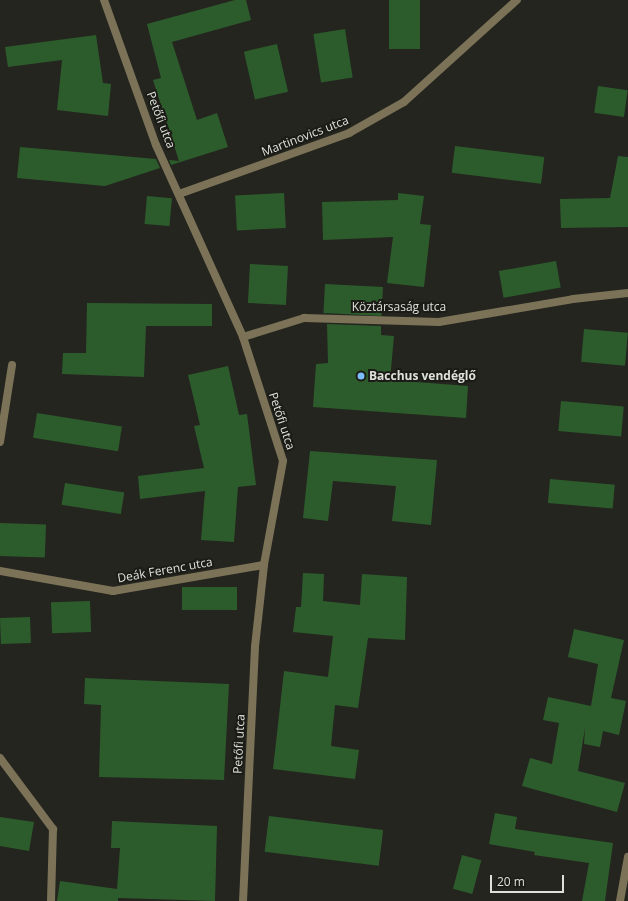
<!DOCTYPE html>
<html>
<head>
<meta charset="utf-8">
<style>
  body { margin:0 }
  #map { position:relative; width:628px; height:901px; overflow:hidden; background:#24251f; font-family:"Open Sans",sans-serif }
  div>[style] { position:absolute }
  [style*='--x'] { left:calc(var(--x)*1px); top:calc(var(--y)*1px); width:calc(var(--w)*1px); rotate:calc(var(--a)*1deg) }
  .building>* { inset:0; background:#2d5c2c; transform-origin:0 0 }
  .street>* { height:8px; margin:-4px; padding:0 4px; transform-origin:4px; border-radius:4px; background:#7b7257 }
  .dots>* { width:11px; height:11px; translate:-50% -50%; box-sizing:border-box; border:2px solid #1b1c16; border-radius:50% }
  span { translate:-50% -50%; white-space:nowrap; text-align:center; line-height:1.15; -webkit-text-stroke:4px #1b1c16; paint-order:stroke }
  .street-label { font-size:12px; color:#dfe0dc }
  .poi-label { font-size:12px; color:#dfe0dc; font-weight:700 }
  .left { translate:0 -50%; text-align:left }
  .scale { position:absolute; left:490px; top:875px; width:74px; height:18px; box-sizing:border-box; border:2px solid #dfe0dc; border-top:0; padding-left:5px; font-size:12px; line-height:14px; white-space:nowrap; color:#dfe0dc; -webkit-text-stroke:3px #1b1c16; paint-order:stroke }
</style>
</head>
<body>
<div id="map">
  <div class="building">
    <i style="clip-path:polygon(235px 0,246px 0,251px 20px,172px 42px,197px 120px,217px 113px,228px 147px,171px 165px,169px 160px,179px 161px,153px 80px,161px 78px,147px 24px)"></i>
    <i style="left:389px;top:0;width:31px;height:49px"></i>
    <i style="left:345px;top:29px;width:49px;height:32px;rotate:81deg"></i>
    <i style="clip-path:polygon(96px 35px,103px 83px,111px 84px,108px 116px,57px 110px,62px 60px,8px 67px,5px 47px)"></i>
    <i style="left:277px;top:44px;width:49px;height:34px;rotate:77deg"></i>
    <i style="left:598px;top:86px;width:30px;height:27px;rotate:8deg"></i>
    <i style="left:455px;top:146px;width:90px;height:27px;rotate:7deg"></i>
    <i style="clip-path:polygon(20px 147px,156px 159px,160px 168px,105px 186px,17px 178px)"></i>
    <i style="clip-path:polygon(618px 156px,628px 157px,628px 227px,561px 228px,560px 199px,610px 198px)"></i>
    <i style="left:284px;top:193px;width:35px;height:49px;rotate:87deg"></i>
    <i style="clip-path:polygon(398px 193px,424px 196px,420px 224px,431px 225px,424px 287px,387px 283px,393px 237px,323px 240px,322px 202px,398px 200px)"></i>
    <i style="left:147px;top:196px;width:25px;height:28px;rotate:5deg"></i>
    <i style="left:556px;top:261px;width:27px;height:58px;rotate:80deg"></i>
    <i style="left:250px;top:264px;width:38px;height:39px;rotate:3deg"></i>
    <i style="left:325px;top:284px;width:58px;height:29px;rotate:3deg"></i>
    <i style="clip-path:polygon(87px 303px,212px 304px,212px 326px,146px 326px,144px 377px,62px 374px,63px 353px,86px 353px)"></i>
    <i style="clip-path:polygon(327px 324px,381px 326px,381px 335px,394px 336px,390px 380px,468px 386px,466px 418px,313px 407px,316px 364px,328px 363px)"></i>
    <i style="left:584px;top:329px;width:44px;height:33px;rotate:5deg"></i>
    <i style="clip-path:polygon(228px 366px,239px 415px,247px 414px,256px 485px,238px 487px,234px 542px,201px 540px,205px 491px,140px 499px,138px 476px,204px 468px,194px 426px,200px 425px,188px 375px)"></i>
    <i style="left:561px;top:401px;width:63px;height:30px;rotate:5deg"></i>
    <i style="left:37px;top:413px;width:86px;height:25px;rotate:9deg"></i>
    <i style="clip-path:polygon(310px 451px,437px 460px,431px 525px,392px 521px,396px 486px,333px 481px,328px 521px,303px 518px)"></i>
    <i style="left:550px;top:479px;width:65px;height:24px;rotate:5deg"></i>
    <i style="left:65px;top:483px;width:60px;height:22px;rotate:9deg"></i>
    <i style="left:0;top:523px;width:46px;height:33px;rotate:2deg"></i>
    <i style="clip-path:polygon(303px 573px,324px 574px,323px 601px,360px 605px,362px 574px,407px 577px,405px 640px,368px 638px,358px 708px,335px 705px,331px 746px,359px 750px,355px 779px,273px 769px,284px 671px,328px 677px,333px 636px,293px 632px,296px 607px,301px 607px)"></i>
    <i style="left:182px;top:587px;width:55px;height:23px"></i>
    <i style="left:90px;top:601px;width:31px;height:39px;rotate:88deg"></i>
    <i style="left:30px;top:617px;width:26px;height:30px;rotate:88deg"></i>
    <i style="clip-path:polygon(574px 629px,624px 640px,611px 698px,626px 701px,619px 735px,603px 731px,600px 747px,584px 744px,585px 728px,578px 771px,625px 783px,617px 812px,522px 786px,530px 758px,552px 764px,559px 723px,543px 720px,548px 697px,591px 706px,598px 664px,568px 657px)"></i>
    <i style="clip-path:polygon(85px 678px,229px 684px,224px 780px,99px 777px,101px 705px,84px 704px)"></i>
    <i style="clip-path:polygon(495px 813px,517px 817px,515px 829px,613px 843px,605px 901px,582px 901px,589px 863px,534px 855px,535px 852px,489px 844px)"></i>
    <i style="left:269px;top:816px;width:115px;height:36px;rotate:7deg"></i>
    <i style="clip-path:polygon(0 817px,34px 822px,29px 851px,0 846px)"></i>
    <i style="clip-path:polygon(112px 821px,217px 826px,215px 901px,118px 898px,118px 901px,57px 901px,60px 881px,117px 889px,120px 848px,111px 848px)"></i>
    <i style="left:462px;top:855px;width:20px;height:35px;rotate:15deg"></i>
  </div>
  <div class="street">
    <i style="--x:104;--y:0;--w:154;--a:70.3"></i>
    <i style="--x:156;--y:145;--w:211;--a:65.6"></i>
    <i style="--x:243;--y:337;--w:130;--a:72.1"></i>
    <i style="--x:283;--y:461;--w:106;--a:100.4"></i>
    <i style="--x:264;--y:565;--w:82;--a:96.3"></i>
    <i style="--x:255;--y:647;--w:254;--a:92.7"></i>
    <i style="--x:179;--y:194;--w:181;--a:-19.7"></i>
    <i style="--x:349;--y:133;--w:63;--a:-29.4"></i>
    <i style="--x:404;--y:102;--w:152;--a:-42.1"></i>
    <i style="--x:243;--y:337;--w:64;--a:-17.3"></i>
    <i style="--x:304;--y:318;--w:135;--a:1.7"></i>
    <i style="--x:439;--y:322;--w:136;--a:-9.7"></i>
    <i style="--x:573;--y:299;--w:55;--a:-6.2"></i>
    <i style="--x:0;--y:442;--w:78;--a:-81.1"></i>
    <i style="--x:0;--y:571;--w:115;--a:10"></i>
    <i style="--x:113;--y:591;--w:153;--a:-9.8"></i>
    <i style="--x:0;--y:758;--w:89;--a:53.3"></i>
    <i style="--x:53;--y:829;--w:72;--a:91.6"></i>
    <i style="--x:620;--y:901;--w:45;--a:-79.7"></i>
  </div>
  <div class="dots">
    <i style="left:361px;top:376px;background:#7cbef9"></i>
  </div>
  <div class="street-label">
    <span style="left:161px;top:120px;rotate:69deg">Petőfi utca</span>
    <span style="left:305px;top:136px;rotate:-21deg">Martinovics utca</span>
    <span style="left:399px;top:307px">Köztársaság utca</span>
    <span style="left:282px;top:421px;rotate:72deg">Petőfi utca</span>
    <span style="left:165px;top:570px;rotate:-10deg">Deák Ferenc utca</span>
    <span style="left:239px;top:744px;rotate:-87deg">Petőfi utca</span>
  </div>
  <div class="poi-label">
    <span class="left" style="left:369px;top:376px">Bacchus vendéglő</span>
  </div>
  <div class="scale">20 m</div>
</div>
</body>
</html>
